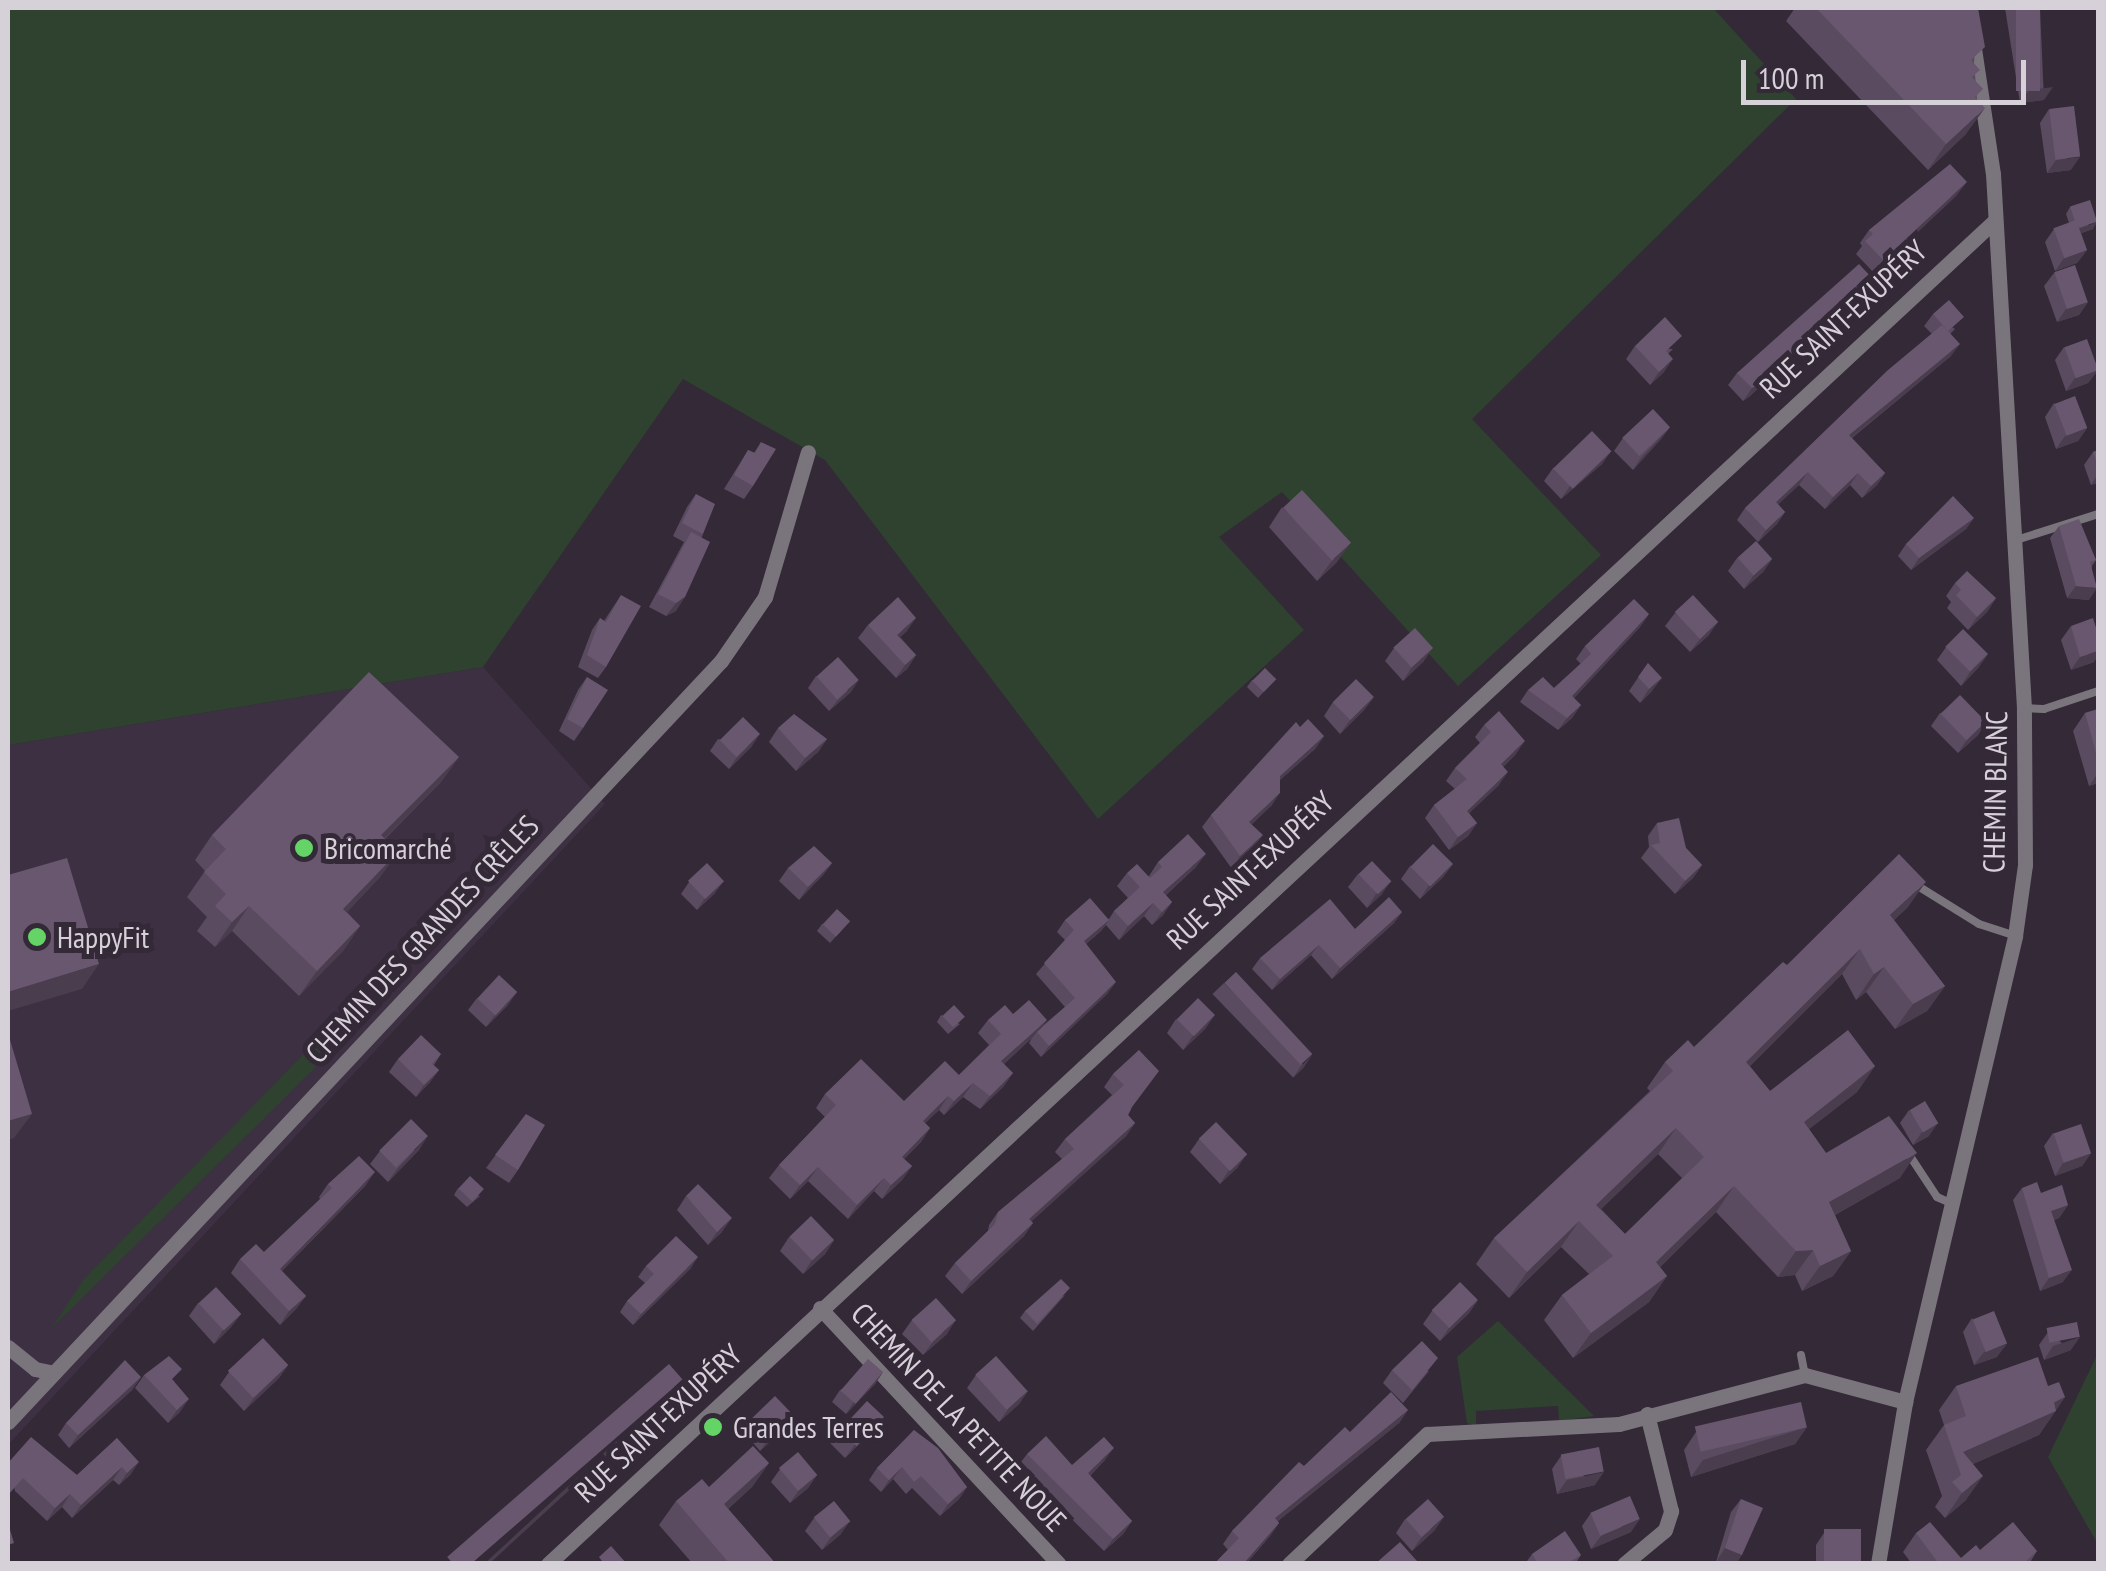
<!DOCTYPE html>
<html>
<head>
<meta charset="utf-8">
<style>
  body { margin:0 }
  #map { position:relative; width:2106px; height:1571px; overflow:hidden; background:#332937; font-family:"PT Sans Narrow",sans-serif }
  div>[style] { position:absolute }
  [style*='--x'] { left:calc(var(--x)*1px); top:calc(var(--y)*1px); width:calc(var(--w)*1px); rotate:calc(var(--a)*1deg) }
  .built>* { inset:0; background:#3d3043 }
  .green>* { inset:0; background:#2f412f }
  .service>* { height:8px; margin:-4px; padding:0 4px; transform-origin:4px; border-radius:4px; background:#7a757d }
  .minor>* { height:15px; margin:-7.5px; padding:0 7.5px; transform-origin:7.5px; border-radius:7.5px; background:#7a757d }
  .wall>* { inset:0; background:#5a4b60; transform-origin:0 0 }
  .shaded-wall>* { inset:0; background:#4a3d4e }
  .building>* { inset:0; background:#695770; transform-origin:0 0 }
  .dots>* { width:28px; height:28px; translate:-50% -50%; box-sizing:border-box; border:5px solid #332937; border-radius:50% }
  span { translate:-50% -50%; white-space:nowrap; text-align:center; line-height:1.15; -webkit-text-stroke:10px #332937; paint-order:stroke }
  .street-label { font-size:30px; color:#d6d0d9 }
  .poi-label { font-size:30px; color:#d6d0d9 }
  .left { translate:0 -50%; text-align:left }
  .frame { position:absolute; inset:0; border:10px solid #d6d0d9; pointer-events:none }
  .scale { position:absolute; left:1741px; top:60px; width:285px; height:45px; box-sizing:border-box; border:5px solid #d6d0d9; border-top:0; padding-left:12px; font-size:30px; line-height:35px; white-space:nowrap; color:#d6d0d9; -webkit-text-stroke:8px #332937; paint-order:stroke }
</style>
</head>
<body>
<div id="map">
  <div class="built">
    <i style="clip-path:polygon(483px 667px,605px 804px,8px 1445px,8px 745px)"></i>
  </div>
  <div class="green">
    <i style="clip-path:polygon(8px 8px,1713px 8px,1796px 99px,1472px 419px,1601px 555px,1458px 686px,1282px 492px,1219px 537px,1304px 630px,1098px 819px,825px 460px,683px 379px,483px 667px,8px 745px)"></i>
    <i style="clip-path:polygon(323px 1034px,336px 1047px,51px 1329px,83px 1280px)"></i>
    <i style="clip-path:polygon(1498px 1321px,1594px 1416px,1559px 1421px,1558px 1406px,1476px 1411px,1476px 1426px,1467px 1423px,1457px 1357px)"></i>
    <i style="clip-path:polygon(2098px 1353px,2098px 1540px,2096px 1541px,2048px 1457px)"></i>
  </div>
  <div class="service">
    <i style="--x:2013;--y:541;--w:89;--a:-17.6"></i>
    <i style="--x:2024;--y:708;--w:20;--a:3"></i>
    <i style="--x:2044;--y:709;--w:57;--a:-18.4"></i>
    <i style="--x:1913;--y:883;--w:78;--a:31.8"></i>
    <i style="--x:1979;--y:924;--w:38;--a:18"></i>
    <i style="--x:1910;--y:1156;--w:49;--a:56.6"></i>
    <i style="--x:1937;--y:1197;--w:12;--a:24"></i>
    <i style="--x:1801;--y:1355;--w:20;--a:79"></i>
  </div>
  <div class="minor">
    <i style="--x:820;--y:1308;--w:350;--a:47"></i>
    <i style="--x:8;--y:1347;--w:35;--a:39"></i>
    <i style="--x:35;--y:1369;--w:19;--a:12"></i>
    <i style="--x:8;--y:1422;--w:1043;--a:-46.87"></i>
    <i style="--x:721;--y:661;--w:78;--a:-55.5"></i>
    <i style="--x:765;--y:597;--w:151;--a:-73.5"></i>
    <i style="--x:548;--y:1564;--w:1972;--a:-42.88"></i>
    <i style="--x:1289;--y:1564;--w:190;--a:-43.3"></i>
    <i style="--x:1427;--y:1434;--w:192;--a:-3"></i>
    <i style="--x:1619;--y:1424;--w:192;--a:-14.8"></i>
    <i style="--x:1805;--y:1375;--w:104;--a:15.1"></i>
    <i style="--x:1624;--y:1564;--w:53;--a:-39.7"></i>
    <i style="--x:1665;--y:1530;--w:20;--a:-72"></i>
    <i style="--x:1671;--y:1511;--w:100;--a:-103.9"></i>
    <i style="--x:1878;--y:1564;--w:164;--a:-80.5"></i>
    <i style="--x:1905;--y:1402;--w:479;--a:-76.7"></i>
    <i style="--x:2015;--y:936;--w:72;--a:-82"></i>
    <i style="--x:2025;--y:865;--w:157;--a:-90.4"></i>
    <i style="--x:2024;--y:708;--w:535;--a:-93.32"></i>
    <i style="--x:1993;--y:174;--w:168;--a:-98.6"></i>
  </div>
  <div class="wall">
    <i style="clip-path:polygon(1795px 8px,1978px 8px,1974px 63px,1977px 98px,1966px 134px,1928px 170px,1786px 21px)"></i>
    <i style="clip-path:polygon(2005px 8px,2040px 8px,2044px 100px,2020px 103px)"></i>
    <i style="clip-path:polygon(2049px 109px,2071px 170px,2047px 173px,2040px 123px)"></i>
    <i style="clip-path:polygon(1957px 195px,1874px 273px,1856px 254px,1862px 246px,1860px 243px,1869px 230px)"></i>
    <i style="clip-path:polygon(2070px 207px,2093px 229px,2081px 233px,2087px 250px,2077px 263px,2055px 271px,2045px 242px,2054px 229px,2069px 223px,2066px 214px)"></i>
    <i style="clip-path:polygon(2054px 273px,2088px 302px,2079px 315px,2057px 322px,2044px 286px)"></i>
    <i style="clip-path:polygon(1872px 278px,1864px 291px,1750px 396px,1743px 401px,1728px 385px,1737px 373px)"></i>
    <i style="clip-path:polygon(1933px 314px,1955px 329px,1950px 334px,1951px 356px,1852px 438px,1885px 473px,1877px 485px,1862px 498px,1850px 485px,1825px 509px,1799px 485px,1778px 504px,1785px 512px,1777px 524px,1758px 542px,1737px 520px,1745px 508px,1932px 334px,1924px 326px)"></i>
    <i style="clip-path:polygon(1635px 346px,1673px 349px,1668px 354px,1664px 372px,1650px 385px,1626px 359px)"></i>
    <i style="clip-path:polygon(2064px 347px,2098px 370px,2088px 383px,2066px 391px,2055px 360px)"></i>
    <i style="clip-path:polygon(2054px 403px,2087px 428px,2078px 441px,2056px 449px,2045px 417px)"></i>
    <i style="clip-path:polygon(1670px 427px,1661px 439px,1633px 470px,1614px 451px,1623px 438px)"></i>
    <i style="clip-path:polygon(761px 442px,753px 486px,744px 499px,724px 489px,748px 450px,754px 453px)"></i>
    <i style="clip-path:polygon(2098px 450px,2098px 486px,2097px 483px,2091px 485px,2084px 465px,2093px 452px)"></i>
    <i style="clip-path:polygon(1611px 451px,1602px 464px,1561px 499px,1544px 481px,1553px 468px)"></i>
    <i style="clip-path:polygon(696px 494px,703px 534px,676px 611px,666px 616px,649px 607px,684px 542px,673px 536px,687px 507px)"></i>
    <i style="clip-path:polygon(1282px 507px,1337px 562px,1317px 581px,1269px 527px)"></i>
    <i style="clip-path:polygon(1974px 518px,1966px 529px,1911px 570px,1898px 556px,1906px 544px)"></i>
    <i style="clip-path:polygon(2059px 526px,2096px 560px,2092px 566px,2089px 600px,2067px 598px,2050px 538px)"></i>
    <i style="clip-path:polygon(1737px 558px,1772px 559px,1763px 572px,1744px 589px,1728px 571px)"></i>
    <i style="clip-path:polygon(1955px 583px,1996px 598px,1987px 612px,1968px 630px,1947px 608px,1951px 602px,1946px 596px)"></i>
    <i style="clip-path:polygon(621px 595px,606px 667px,598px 678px,578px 667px,592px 630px,600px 618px,604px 621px)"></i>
    <i style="clip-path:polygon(1675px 613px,1709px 635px,1690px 652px,1665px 626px)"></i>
    <i style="clip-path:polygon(1649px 614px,1640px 627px,1574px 698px,1581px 705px,1572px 718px,1558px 730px,1520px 702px,1528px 690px,1554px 688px,1581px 664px,1576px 659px,1585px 646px)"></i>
    <i style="clip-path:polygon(868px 625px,907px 631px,900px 637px,916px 655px,907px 669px,896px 678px,858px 638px)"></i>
    <i style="clip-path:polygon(2071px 626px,2094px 662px,2071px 670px,2061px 640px)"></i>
    <i style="clip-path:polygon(1946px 647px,1988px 654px,1978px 668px,1961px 686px,1937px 660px)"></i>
    <i style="clip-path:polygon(1394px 648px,1424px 661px,1403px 681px,1385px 661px)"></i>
    <i style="clip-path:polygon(1648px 663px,1652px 691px,1640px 703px,1629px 691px)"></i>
    <i style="clip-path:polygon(816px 676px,851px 692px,829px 711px,808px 688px)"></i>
    <i style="clip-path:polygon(587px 677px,583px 728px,574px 741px,559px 731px,578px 690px)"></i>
    <i style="clip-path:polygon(1276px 679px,1258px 698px,1247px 687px,1252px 680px)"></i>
    <i style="clip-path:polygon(1374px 697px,1364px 710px,1340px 734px,1324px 716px,1333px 702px)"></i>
    <i style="clip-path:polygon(2098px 709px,2098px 783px,2089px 786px,2073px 731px,2085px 713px)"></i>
    <i style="clip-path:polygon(1940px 713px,1986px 722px,1978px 735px,1958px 753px,1931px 726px)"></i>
    <i style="clip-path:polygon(1484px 725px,1516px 754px,1503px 767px,1499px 785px,1469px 813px,1477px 823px,1468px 836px,1449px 850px,1425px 818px,1434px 805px,1455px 789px,1446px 781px,1455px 768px,1480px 743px,1475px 737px)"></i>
    <i style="clip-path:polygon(1300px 727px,1324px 736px,1315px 749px,1280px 780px,1272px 805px,1252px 824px,1254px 848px,1232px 869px,1202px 827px,1211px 815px)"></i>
    <i style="clip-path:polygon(778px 728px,827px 739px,818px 752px,796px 771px,769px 742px)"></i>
    <i style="clip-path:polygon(718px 739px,752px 746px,729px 769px,710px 751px)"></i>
    <i style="clip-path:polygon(459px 757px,441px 782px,385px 839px,398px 852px,380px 877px,347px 912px,360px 926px,343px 951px,299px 996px,232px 931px,215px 947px,197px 931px,207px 917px,187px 897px,205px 871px,195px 860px,212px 835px)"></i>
    <i style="clip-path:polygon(1657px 823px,1686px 848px,1702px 865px,1693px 878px,1675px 894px,1641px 858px,1649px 847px,1648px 836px)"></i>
    <i style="clip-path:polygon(1158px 862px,1196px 867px,1166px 895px,1172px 902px,1163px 915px,1152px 925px,1144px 916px,1119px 940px,1106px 925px,1101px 931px,1086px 944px,1108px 993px,1041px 1057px,1029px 1043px,1032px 1038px,1004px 1064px,1013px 1073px,1003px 1087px,980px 1109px,963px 1097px,944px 1115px,939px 1110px,925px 1123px,930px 1128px,921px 1142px,904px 1159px,912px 1166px,902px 1180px,882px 1199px,874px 1191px,848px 1219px,808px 1181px,790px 1199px,769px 1178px,779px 1165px,825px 1117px,816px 1108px,825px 1094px,904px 1101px,959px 1075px,989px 1045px,978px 1033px,988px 1020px,1013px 1014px,1041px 1027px,1065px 1007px,1036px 974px,1065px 940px,1057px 932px,1065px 920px,1109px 919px,1114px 911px,1128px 898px,1117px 886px,1127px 873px,1149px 876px)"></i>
    <i style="clip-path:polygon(832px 863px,823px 875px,799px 900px,779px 881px,788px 868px)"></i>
    <i style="clip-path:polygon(1453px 864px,1443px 877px,1420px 899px,1401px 879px,1410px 866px)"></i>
    <i style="clip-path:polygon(1358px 874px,1382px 894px,1367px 908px,1348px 887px)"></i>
    <i style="clip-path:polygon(689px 882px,715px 893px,697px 910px,681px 894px)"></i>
    <i style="clip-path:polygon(evenodd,1908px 907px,1894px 920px,1945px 986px,1927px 1011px,1895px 1029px,1866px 992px,1856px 1000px,1842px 974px,1750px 1066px,1770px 1091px,1875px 1066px,1857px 1092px,1809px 1129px,1826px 1153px,1900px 1178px,1835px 1215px,1851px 1251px,1833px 1276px,1802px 1291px,1795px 1275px,1778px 1277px,1716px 1212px,1660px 1267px,1667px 1276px,1649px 1302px,1573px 1358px,1544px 1320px,1562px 1295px,1589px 1274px,1561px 1247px,1509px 1298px,1476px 1264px,1494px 1238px,1650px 1091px,1647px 1088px,1665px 1062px,1694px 1047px,1787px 965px,1908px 907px,1658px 1154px,1682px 1178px,1625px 1234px,1601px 1209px,1658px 1154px)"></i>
    <i style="clip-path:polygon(1402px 912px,1394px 923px,1332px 979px,1311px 955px,1272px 990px,1252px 969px,1260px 958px,1355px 929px)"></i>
    <i style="clip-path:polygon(850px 921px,830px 943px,817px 931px,822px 924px)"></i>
    <i style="left:1224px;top:983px;width:116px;height:16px;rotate:46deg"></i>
    <i style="clip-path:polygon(477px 998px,508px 1005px,486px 1027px,468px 1010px)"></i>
    <i style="clip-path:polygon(941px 1015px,960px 1024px,948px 1034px,937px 1022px)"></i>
    <i style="clip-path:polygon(1176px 1019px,1206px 1028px,1183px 1050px,1167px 1033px)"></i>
    <i style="clip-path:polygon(1139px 1050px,1131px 1109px,1128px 1115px,1135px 1123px,1126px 1136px,1031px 1221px,1033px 1223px,1024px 1236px,962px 1294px,945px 1276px,955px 1263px,988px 1231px,989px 1225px,998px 1212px,1062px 1159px,1055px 1152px,1065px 1139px,1112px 1095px,1104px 1087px,1113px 1074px)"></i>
    <i style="clip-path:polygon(441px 1054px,434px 1065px,439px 1070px,430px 1082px,416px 1097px,389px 1072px,398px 1059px)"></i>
    <i style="clip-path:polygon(1909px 1110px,1929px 1136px,1913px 1145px,1900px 1123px)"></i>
    <i style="clip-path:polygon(526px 1114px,518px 1170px,509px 1183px,486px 1168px)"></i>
    <i style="clip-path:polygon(2053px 1133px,2091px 1153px,2082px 1166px,2055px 1176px,2044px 1146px)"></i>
    <i style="clip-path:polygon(1199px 1139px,1238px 1167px,1220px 1184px,1190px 1152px)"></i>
    <i style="clip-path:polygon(419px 1150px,388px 1182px,370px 1164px,380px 1151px)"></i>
    <i style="clip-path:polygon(328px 1184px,366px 1185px,282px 1271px,306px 1296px,296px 1309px,280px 1325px,231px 1273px,240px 1259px,264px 1252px,320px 1199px,319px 1197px)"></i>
    <i style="clip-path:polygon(458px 1188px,480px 1196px,467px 1207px,454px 1195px)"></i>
    <i style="clip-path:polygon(2022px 1188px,2041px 1193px,2068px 1205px,2059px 1218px,2054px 1220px,2063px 1282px,2040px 1291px,2013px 1200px)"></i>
    <i style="clip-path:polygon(686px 1196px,722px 1232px,708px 1245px,677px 1210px)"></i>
    <i style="clip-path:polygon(789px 1237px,834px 1240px,825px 1254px,803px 1274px,780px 1251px)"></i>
    <i style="clip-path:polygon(646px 1266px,691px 1268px,633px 1325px,620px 1312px,627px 1301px,645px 1283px,638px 1277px)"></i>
    <i style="clip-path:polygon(1065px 1295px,1033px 1331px,1020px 1318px,1025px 1311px)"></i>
    <i style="clip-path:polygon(1478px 1300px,1469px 1313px,1440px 1341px,1423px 1324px,1432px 1311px)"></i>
    <i style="clip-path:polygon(198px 1303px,241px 1314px,231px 1327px,214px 1344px,189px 1316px)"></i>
    <i style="clip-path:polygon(1972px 1318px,1997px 1357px,1974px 1365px,1963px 1332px)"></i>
    <i style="clip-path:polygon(912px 1320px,947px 1334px,923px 1355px,902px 1334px)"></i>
    <i style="clip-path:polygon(2048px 1332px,2071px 1350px,2044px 1360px,2039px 1345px)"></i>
    <i style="clip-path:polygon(288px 1365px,279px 1378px,244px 1411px,220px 1385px,229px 1372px)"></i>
    <i style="clip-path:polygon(1392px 1370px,1429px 1371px,1403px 1403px,1383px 1383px)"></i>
    <i style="clip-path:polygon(883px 1372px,875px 1384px,846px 1414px,832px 1402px,840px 1390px)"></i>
    <i style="clip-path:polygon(144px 1375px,174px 1381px,180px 1412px,168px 1423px,135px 1388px)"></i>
    <i style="clip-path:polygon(976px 1375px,1028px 1391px,1019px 1404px,999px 1422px,967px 1388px)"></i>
    <i style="clip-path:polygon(141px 1377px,132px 1390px,69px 1448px,58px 1435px,66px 1423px)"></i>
    <i style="clip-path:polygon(1956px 1386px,2048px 1386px,2065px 1397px,2039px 1435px,1973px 1464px,1966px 1500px,1945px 1518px,1935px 1507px,1942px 1496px,1926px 1450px,1944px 1425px,1939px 1410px)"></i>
    <i style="clip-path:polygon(1408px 1410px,1399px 1423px,1278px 1521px,1279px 1523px,1270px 1536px,1246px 1564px,1214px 1564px,1228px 1550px,1223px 1544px,1232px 1531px,1304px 1466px,1350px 1432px)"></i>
    <i style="clip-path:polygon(884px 1417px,875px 1429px,845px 1458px,829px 1442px,838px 1429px)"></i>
    <i style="clip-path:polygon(752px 1418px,784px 1429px,760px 1451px,743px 1431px)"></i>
    <i style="clip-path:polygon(1807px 1427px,1795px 1444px,1691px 1477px,1684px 1450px,1696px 1432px)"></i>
    <i style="clip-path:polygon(914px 1430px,967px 1487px,959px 1499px,940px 1516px,912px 1488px,906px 1494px,893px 1479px,881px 1492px,869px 1480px,877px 1468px)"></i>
    <i style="clip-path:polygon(117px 1438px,131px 1474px,119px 1485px,113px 1480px,72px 1518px,62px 1507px,47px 1521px,15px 1491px,8px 1463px,77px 1475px)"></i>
    <i style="clip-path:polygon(1027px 1454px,1072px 1465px,1105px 1460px,1090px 1476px,1132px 1521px,1123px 1534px,1104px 1551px,1018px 1466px)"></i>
    <i style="clip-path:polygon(1561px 1456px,1595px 1485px,1557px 1494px,1552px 1469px)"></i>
    <i style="clip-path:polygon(769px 1463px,752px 1487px,728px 1509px,776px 1564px,693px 1564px,659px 1525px,676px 1501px)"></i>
    <i style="clip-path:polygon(780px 1469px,817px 1475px,808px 1488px,790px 1503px,771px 1482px)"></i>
    <i style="clip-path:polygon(1741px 1499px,1742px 1555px,1716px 1562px,1731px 1512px)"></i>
    <i style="clip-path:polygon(1591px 1513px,1631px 1532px,1591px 1549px,1582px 1526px)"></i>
    <i style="clip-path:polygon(814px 1518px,841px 1534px,822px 1550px,805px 1531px)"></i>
    <i style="clip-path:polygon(1405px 1519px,1435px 1530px,1412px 1551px,1396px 1533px)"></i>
    <i style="clip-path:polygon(1824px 1533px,1861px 1564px,1816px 1564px,1816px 1545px)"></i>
    <i style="clip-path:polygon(1916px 1533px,1961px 1558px,1980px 1550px,2037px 1551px,2029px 1564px,1912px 1564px,1903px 1552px)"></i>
    <i style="clip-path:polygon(1532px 1554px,1581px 1555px,1575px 1564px,1525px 1564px)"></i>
  </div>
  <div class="shaded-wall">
    <i style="clip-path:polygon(2053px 87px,2044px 100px,2020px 103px,2029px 90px)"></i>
    <i style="clip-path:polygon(1985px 108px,1966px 134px,1928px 170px,1946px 144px)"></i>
    <i style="clip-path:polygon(2080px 157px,2071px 170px,2047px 173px,2056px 160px)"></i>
    <i style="clip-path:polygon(1967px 182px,1957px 195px,1874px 273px,1883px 260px)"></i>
    <i style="clip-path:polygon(2097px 222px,2093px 229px,2074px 236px,2078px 229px)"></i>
    <i style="clip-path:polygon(2087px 250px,2077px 263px,2055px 271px,2064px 258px)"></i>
    <i style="clip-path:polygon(1872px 278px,1864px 291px,1750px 396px,1743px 401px,1752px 388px)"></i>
    <i style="clip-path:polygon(2088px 302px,2079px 315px,2057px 322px,2066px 309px)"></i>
    <i style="clip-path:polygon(1960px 344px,1951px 356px,1840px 447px,1849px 435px)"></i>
    <i style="clip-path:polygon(1673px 359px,1664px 372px,1650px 385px,1659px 372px)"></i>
    <i style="clip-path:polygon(2098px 370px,2088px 383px,2066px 391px,2075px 378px)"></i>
    <i style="clip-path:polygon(1670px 427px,1661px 439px,1633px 470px,1641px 458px)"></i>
    <i style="clip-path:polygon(2087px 428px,2078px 441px,2056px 449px,2065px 436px)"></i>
    <i style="clip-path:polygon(1611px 451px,1602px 464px,1561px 499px,1570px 486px)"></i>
    <i style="clip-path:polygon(1808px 472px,1799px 485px,1768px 514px,1776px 502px)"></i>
    <i style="clip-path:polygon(1858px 473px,1850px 485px,1825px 509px,1833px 497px)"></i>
    <i style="clip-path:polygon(1885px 473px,1877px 485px,1862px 498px,1871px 486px)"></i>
    <i style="clip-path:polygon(2098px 474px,2097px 483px,2091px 485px)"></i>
    <i style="clip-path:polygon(1785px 512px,1777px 524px,1758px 542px,1766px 530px)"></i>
    <i style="clip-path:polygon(1974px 518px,1966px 529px,1911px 570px,1919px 558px)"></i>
    <i style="clip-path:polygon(1351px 543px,1337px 562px,1317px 581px,1331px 562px)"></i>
    <i style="clip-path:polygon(1772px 559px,1763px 572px,1744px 589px,1753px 576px)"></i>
    <i style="clip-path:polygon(2076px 586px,2097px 588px,2089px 600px,2067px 598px)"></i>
    <i style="clip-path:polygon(685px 597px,676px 611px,666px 616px,676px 603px)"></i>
    <i style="clip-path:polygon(1996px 598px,1987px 612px,1968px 630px,1977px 617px)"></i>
    <i style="clip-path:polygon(1649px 614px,1640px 627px,1564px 709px,1572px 696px)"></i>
    <i style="clip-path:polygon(916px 618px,907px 631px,888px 648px,897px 635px)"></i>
    <i style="clip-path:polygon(1718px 622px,1709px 635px,1690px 652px,1700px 639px)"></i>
    <i style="clip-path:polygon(1433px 648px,1424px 661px,1403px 681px,1412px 667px)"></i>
    <i style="clip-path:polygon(2098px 651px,2098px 656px,2094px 662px,2071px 670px,2080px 657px)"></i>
    <i style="clip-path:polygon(1988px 654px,1978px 668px,1961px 686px,1970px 672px)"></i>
    <i style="clip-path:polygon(916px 655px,907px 669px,896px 678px,905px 665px)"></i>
    <i style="clip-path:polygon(1662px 678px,1652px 691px,1640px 703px,1649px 689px)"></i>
    <i style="clip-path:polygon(859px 680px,851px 692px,829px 711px,838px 700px)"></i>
    <i style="clip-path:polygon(1374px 697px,1364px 710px,1340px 734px,1350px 720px)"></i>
    <i style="clip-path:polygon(1581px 705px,1572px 718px,1558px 730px,1567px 718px)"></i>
    <i style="clip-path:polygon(1986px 722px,1978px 735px,1958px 753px,1966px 741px)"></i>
    <i style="clip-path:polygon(760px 734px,752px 746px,729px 769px,737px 757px)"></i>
    <i style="clip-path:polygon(1324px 736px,1315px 749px,1271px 788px,1280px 776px)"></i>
    <i style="clip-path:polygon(827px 739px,818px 752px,796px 771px,805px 758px)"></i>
    <i style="clip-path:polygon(1525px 741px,1516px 754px,1492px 777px,1501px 764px)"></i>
    <i style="clip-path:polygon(459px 757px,441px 782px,363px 860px,381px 835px)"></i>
    <i style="clip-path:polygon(1508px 772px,1499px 785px,1458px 824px,1467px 811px)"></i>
    <i style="clip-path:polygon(2098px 773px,2098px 783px,2089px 786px)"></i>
    <i style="clip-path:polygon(1280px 793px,1272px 805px,1241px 834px,1249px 822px)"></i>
    <i style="clip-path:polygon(1477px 823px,1468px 836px,1449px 850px,1458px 837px)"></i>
    <i style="clip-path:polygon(1263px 835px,1254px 848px,1232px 869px,1240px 856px)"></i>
    <i style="clip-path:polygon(398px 852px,380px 877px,326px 934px,343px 909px)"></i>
    <i style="clip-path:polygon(1206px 854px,1196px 867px,1154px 905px,1163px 892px)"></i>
    <i style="clip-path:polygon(832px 863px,823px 875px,799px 900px,808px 887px)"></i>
    <i style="clip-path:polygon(1453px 864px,1443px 877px,1420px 899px,1429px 885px)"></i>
    <i style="clip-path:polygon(1702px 865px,1693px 878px,1675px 894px,1685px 881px)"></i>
    <i style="clip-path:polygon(724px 881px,715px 893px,697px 910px,705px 898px)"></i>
    <i style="clip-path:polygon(1391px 881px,1382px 894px,1367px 908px,1376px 894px)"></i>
    <i style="clip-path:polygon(1926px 882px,1908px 907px,1872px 940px,1890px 915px)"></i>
    <i style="clip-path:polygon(1172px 902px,1163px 915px,1152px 925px,1162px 912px)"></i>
    <i style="clip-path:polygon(1153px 903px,1144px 916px,1119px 940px,1128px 926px)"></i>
    <i style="clip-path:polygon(249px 906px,232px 931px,215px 947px,232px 922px)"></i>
    <i style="clip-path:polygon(1402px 912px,1394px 923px,1332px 979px,1340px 968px)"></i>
    <i style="clip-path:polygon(1109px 920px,1101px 931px,1076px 952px,1084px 941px)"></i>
    <i style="clip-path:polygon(360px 926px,343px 951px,299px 996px,317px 971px)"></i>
    <i style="clip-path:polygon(1319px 945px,1311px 955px,1272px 990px,1280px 979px)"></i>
    <i style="clip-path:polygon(1860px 949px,1842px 974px,1728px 1087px,1746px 1062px)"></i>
    <i style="clip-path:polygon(99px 964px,82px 989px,8px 1011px,8px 992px)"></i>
    <i style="clip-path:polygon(1884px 967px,1866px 992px,1856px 1000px,1874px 974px)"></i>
    <i style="clip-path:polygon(1116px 982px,1108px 993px,1041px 1057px,1049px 1046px)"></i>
    <i style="clip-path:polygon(1945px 986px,1927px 1011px,1895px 1029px,1913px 1004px)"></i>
    <i style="clip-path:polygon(517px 992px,508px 1005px,486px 1027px,495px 1015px)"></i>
    <i style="clip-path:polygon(1215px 1015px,1206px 1028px,1183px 1050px,1192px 1037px)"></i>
    <i style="clip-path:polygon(1047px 1020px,1038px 1033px,1037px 1032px,1032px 1038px,992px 1075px,1001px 1061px)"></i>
    <i style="clip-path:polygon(1313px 1054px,1304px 1067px,1293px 1078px,1301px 1066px)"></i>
    <i style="clip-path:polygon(1875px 1066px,1857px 1092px,1786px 1147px,1804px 1122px)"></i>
    <i style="clip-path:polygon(439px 1070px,430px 1082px,416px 1097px,424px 1085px)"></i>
    <i style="clip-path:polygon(1013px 1073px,1003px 1087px,980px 1109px,990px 1096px)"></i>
    <i style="clip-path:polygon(973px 1083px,963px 1097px,944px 1115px,954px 1101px)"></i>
    <i style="clip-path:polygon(948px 1096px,939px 1110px,913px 1135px,923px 1121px)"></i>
    <i style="clip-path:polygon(32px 1114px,14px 1138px,8px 1140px,8px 1121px)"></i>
    <i style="clip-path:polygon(1135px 1123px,1126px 1136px,1020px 1232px,1029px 1219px)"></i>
    <i style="clip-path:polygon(1938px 1123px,1929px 1136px,1913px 1145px,1922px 1132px)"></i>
    <i style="clip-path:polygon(930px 1128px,921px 1142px,892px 1171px,902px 1157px)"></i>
    <i style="clip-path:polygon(1676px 1128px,1658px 1154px,1584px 1226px,1596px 1205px)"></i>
    <i style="clip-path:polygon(428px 1136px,419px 1150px,388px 1182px,397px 1169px)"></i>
    <i style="clip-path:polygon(1917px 1153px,1900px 1178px,1811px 1228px,1829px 1202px)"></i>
    <i style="clip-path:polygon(2091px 1153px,2082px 1166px,2055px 1176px,2063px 1163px)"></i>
    <i style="clip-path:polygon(1247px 1154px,1238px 1167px,1220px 1184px,1229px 1170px)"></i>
    <i style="clip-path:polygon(912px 1166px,902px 1180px,882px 1199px,891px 1185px)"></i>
    <i style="clip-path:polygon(818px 1167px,808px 1181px,790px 1199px,800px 1185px)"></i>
    <i style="clip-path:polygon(375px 1172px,366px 1185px,271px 1282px,280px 1269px)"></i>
    <i style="clip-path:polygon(884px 1178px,874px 1191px,848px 1219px,857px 1205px)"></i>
    <i style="clip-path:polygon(1734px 1186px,1716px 1212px,1639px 1288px,1656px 1262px)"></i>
    <i style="clip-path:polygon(2068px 1205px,2059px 1218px,2042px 1224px,2051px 1211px)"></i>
    <i style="clip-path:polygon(732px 1218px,722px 1232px,708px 1245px,717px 1232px)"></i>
    <i style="clip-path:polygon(1579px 1221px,1561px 1247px,1509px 1298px,1527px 1272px)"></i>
    <i style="clip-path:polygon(1033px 1223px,1024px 1236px,962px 1294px,971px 1281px)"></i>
    <i style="clip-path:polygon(834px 1240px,825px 1254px,803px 1274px,812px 1260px)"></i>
    <i style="clip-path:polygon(1813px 1250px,1795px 1275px,1778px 1277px,1796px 1251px)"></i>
    <i style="clip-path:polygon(1851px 1251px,1833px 1276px,1802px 1291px,1820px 1266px)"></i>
    <i style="clip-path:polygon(698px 1257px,691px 1268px,633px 1325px,641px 1314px)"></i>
    <i style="clip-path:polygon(2072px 1270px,2063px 1282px,2040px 1291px,2049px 1278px)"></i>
    <i style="clip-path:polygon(1667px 1276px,1649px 1302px,1573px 1358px,1591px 1333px)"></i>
    <i style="clip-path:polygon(306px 1296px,296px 1309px,280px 1325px,289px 1311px)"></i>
    <i style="clip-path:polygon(1478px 1300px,1469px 1313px,1440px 1341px,1449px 1328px)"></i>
    <i style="clip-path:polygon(241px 1314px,231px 1327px,214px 1344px,223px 1330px)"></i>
    <i style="clip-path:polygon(956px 1320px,947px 1334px,923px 1355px,933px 1342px)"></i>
    <i style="clip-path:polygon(2080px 1337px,2071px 1350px,2044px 1360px,2053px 1346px)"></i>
    <i style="clip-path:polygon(2007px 1344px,1997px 1357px,1974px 1365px,1984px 1352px)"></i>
    <i style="clip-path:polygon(288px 1365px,279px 1378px,244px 1411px,254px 1398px)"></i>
    <i style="clip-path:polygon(883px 1372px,875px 1384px,846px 1414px,854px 1402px)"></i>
    <i style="clip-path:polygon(141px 1377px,132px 1390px,69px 1448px,78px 1435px)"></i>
    <i style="clip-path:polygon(683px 1380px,674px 1394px,489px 1564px,484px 1564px)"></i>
    <i style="clip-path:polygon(1028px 1391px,1019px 1404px,999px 1422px,1009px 1408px)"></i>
    <i style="clip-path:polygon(2065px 1397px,2039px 1435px,1959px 1470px,1963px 1452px)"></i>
    <i style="clip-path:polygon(189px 1399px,180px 1412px,168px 1423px,177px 1410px)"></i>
    <i style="clip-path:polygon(1408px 1410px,1399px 1423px,1265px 1531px,1275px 1518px)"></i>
    <i style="clip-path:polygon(794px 1416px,784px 1429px,760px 1451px,769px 1438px)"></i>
    <i style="clip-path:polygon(884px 1417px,875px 1429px,845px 1458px,854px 1446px)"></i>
    <i style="clip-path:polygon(1807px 1427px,1795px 1444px,1691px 1477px,1703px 1460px)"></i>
    <i style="clip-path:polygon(1114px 1448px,1105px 1460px,1079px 1486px,1088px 1473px)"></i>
    <i style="clip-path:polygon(139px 1462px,131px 1474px,119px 1485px,127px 1473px)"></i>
    <i style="clip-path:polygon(769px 1463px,752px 1487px,707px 1528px,724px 1504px)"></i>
    <i style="clip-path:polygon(122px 1467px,113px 1480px,72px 1518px,81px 1505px)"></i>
    <i style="clip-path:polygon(902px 1467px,893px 1479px,881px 1492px,889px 1480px)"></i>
    <i style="clip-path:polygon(1604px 1472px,1595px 1485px,1557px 1494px,1567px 1480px)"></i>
    <i style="clip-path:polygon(817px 1475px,808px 1488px,790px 1503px,799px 1490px)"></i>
    <i style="clip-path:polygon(1983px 1476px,1966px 1500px,1945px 1518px,1962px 1493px)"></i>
    <i style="clip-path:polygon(967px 1487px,959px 1499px,940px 1516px,948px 1504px)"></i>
    <i style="clip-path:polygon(70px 1494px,62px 1507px,47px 1521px,55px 1508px)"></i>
    <i style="clip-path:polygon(1444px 1517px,1435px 1530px,1412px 1551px,1421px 1538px)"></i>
    <i style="clip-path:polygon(1640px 1519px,1631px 1532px,1591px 1549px,1601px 1536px)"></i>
    <i style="clip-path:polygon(850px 1521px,841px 1534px,822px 1550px,831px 1537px)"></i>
    <i style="clip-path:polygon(1132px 1521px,1123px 1534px,1104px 1551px,1113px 1539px)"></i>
    <i style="clip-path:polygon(1279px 1523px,1270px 1536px,1246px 1564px,1243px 1564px)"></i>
    <i style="clip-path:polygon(1725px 1548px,1742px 1555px,1736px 1564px,1721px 1564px,1716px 1562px)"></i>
  </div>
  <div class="building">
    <i style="clip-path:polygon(1816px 8px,1978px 8px,1985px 47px,1971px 60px,1980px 70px,1972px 77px,1983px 89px,1975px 97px,1985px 108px,1946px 144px)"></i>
    <i style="left:2016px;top:8px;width:24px;height:83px"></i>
    <i style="left:2074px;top:106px;width:51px;height:25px;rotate:83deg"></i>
    <i style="clip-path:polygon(1950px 164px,1967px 182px,1883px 260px,1865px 241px,1873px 234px,1869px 230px)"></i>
    <i style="left:2090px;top:200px;width:23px;height:21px;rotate:72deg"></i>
    <i style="left:2076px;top:220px;width:32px;height:24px;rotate:70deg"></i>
    <i style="clip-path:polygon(1859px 264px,1872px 278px,1759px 384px,1752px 388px,1737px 373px)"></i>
    <i style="left:2075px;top:265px;width:39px;height:22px;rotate:71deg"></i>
    <i style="clip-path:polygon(1949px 300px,1964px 317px,1948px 331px,1960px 344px,1849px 435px,1885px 473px,1871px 486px,1858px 473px,1833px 497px,1808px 472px,1776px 502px,1785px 512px,1766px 530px,1745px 508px,1888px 370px,1942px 325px,1948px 331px,1933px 314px)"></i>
    <i style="clip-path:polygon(1665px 317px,1682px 336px,1666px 351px,1673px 359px,1659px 372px,1635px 346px)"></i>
    <i style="left:2087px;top:339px;width:33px;height:24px;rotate:70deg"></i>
    <i style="left:2075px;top:396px;width:34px;height:22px;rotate:69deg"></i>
    <i style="left:1653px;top:409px;width:25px;height:42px;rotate:47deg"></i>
    <i style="left:1592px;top:431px;width:28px;height:54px;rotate:46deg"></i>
    <i style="clip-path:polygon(761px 442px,776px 449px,753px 486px,734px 475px,748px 450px,755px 453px)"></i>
    <i style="clip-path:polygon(2098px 450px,2098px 467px,2093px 452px)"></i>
    <i style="left:1302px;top:490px;width:72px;height:26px;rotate:47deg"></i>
    <i style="clip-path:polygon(696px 494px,715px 504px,703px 534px,682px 523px)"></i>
    <i style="clip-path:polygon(1953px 496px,1974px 518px,1919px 558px,1906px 544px)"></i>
    <i style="clip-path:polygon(2079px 519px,2096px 560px,2090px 562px,2097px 588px,2076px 586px,2059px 526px)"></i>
    <i style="clip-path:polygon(691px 532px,710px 542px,685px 597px,676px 603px,658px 594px)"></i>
    <i style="left:1756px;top:541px;width:24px;height:25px;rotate:48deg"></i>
    <i style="clip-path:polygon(1967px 571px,1996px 598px,1977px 617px,1956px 595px,1961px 590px,1955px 583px)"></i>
    <i style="clip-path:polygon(621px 595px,641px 606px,606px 667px,587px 655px,600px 618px,606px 622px)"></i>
    <i style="left:1693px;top:595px;width:37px;height:25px;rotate:47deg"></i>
    <i style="clip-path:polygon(898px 597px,916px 618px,897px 635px,916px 655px,905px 665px,868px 625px)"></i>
    <i style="clip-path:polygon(1634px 599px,1649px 614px,1572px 696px,1581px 705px,1567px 718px,1528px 690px,1543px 677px,1554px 688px,1591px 654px,1585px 646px)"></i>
    <i style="clip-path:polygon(2093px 618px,2098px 634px,2098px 651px,2080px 657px,2071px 626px)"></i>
    <i style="left:1415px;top:628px;width:27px;height:29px;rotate:48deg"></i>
    <i style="left:1963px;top:629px;width:35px;height:25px;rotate:45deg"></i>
    <i style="left:838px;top:657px;width:31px;height:29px;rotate:48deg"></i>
    <i style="clip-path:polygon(1648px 663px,1662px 678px,1649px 689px,1638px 677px)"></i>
    <i style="left:1265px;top:668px;width:16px;height:18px;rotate:45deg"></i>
    <i style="clip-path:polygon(369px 672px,459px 757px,381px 835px,398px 852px,343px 909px,360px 926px,317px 971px,249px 906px,232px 922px,215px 906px,226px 894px,204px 872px,226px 849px,212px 835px)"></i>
    <i style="clip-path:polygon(587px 677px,608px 690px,583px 728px,567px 719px)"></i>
    <i style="left:1356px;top:679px;width:25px;height:33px;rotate:45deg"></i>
    <i style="left:1960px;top:695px;width:37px;height:27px;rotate:46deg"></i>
    <i style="clip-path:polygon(2098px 709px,2098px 760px,2085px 713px)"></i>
    <i style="clip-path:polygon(1499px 711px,1525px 741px,1501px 764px,1508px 772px,1467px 811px,1477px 823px,1458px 837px,1434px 805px,1467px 779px,1455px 768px,1491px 732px,1484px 725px)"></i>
    <i style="clip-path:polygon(794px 714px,827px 739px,805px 758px,778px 728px)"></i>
    <i style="left:743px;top:717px;width:24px;height:33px;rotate:45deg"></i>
    <i style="clip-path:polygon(1308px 719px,1324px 736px,1280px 776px,1280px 793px,1249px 822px,1263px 835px,1240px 856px,1211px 815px,1296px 722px,1300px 727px)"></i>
    <i style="clip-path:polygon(1679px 818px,1686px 848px,1702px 865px,1685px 881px,1651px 845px,1660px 843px,1657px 823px)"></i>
    <i style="clip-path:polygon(1188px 834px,1206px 854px,1163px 892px,1172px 902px,1162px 912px,1153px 903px,1128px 926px,1114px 911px,1140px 887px,1127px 873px,1137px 864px,1150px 878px,1162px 867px,1158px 862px)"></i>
    <i style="left:1433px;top:844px;width:28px;height:32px;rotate:45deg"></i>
    <i style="clip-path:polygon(814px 846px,832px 863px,808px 887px,788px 868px)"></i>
    <i style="clip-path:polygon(evenodd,1899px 854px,1926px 882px,1890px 915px,1945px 986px,1913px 1004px,1884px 967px,1874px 974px,1860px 949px,1746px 1062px,1770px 1091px,1848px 1030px,1875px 1066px,1804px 1122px,1826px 1153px,1889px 1116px,1917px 1153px,1829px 1202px,1851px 1251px,1820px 1266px,1813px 1250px,1796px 1251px,1734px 1186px,1656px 1262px,1667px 1276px,1591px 1333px,1562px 1295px,1613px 1256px,1579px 1221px,1527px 1272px,1494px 1238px,1673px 1071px,1665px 1062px,1688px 1040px,1694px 1047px,1783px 962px,1787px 965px,1899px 854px,1676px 1128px,1704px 1157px,1625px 1234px,1596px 1205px,1676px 1128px)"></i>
    <i style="clip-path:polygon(67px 858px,99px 964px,8px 992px,8px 875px)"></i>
    <i style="left:1372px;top:861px;width:28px;height:19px;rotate:46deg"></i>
    <i style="left:707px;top:863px;width:25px;height:26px;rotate:47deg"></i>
    <i style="clip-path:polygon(1389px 897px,1402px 912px,1340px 968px,1319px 945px,1280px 979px,1260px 958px,1330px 899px,1355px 929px)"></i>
    <i style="clip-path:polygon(1090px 898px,1109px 920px,1084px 941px,1116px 982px,1049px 1046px,1037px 1032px,1075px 998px,1044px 963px,1074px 930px,1065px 920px)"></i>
    <i style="left:837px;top:909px;width:18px;height:21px;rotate:43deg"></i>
    <i style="left:1236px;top:972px;width:112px;height:16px;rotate:47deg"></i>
    <i style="left:499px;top:975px;width:25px;height:32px;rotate:43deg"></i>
    <i style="left:1198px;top:998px;width:24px;height:30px;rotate:45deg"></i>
    <i style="clip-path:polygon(1029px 1000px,1047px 1020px,1001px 1061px,1013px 1073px,990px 1096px,973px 1083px,954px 1101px,948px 1096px,923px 1121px,930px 1128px,902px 1157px,912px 1166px,891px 1185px,884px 1178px,857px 1205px,818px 1167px,800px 1185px,779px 1165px,836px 1105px,825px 1094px,861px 1059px,904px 1101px,945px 1061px,959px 1075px,1001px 1034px,988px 1020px,1005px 1005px,1013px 1014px)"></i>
    <i style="left:954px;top:1005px;width:16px;height:16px;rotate:47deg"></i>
    <i style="clip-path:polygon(8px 1033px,32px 1114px,8px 1121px)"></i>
    <i style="clip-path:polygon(421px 1035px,441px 1054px,432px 1064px,439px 1070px,424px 1085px,398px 1059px)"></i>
    <i style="clip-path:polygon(1139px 1050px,1159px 1071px,1132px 1107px,1128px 1115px,1135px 1123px,1029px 1219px,1033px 1223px,971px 1281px,955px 1263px,995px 1224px,998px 1212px,1074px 1149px,1065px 1139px,1124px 1085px,1113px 1074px)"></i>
    <i style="left:1925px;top:1101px;width:26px;height:18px;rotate:59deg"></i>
    <i style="clip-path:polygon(526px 1114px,545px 1125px,518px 1170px,495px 1155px)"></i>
    <i style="left:411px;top:1119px;width:24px;height:45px;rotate:45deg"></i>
    <i style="left:1216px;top:1122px;width:45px;height:24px;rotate:46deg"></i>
    <i style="left:2081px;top:1124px;width:31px;height:29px;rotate:71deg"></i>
    <i style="clip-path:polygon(359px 1156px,375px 1172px,280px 1269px,306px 1296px,289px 1311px,240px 1259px,256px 1244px,264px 1252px,332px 1188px,328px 1184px)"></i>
    <i style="left:470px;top:1176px;width:19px;height:17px;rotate:43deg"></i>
    <i style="clip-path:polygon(2037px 1182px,2041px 1193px,2062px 1185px,2068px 1205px,2051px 1211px,2072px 1270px,2049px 1278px,2022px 1188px)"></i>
    <i style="clip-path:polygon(698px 1184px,732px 1218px,717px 1232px,686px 1196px)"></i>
    <i style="left:811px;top:1216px;width:33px;height:30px;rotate:46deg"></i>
    <i style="clip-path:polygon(676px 1236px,698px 1257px,641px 1314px,627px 1301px,654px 1274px,646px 1266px)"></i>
    <i style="clip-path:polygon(1061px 1279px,1070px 1288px,1037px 1324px,1025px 1311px)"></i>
    <i style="left:1460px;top:1282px;width:25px;height:40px;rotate:45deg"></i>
    <i style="left:216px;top:1287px;width:37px;height:24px;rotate:47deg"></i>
    <i style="left:936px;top:1298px;width:30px;height:33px;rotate:48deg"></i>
    <i style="left:1994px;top:1311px;width:35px;height:23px;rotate:68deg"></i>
    <i style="left:2077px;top:1322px;width:15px;height:31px;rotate:79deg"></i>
    <i style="left:263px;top:1338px;width:37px;height:48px;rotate:47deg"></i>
    <i style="clip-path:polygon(1422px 1341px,1438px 1358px,1412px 1390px,1392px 1370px)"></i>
    <i style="clip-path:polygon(169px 1356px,182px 1369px,172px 1379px,189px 1399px,177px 1410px,144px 1375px)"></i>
    <i style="left:996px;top:1356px;width:47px;height:28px;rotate:48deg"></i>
    <i style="clip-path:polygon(2038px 1357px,2048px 1386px,2059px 1382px,2065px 1397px,2054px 1402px,2056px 1411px,1963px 1452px,1983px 1476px,1962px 1493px,1952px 1482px,1961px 1475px,1944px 1425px,1966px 1416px,1956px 1386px)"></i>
    <i style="left:868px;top:1359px;width:20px;height:42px;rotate:41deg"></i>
    <i style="clip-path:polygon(125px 1360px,141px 1377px,78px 1435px,66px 1423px)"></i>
    <i style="left:669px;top:1364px;width:21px;height:294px;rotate:49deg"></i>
    <i style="clip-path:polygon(1391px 1392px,1408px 1410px,1275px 1518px,1279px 1523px,1243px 1564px,1214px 1564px,1239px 1538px,1232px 1531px,1299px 1462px,1304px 1466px,1345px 1427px,1350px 1432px)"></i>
    <i style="left:775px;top:1396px;width:28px;height:32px;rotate:46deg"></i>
    <i style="left:867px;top:1401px;width:23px;height:40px;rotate:43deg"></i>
    <i style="left:1801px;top:1402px;width:26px;height:109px;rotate:77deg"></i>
    <i style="clip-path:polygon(914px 1430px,938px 1448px,967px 1487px,948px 1504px,921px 1476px,914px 1482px,902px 1467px,889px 1480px,877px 1468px)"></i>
    <i style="clip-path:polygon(1046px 1436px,1072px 1465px,1104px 1437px,1114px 1448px,1088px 1473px,1132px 1521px,1113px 1539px,1027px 1454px)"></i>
    <i style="clip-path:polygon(31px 1437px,77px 1475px,117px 1438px,139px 1462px,127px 1473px,122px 1467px,81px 1505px,70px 1494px,55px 1508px,23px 1478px,8px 1495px,8px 1463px)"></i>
    <i style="clip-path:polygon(753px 1446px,769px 1463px,724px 1504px,776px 1564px,730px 1564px,676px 1501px,702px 1479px,709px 1487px)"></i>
    <i style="left:1599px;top:1447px;width:25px;height:39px;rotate:79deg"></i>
    <i style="left:798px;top:1452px;width:30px;height:25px;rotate:50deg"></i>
    <i style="left:1630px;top:1496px;width:25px;height:43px;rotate:67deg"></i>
    <i style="left:1428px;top:1499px;width:24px;height:30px;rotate:48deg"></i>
    <i style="clip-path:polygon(1741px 1499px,1763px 1508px,1742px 1555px,1725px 1548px)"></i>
    <i style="left:834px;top:1501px;width:26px;height:26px;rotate:51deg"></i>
    <i style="clip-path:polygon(1930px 1522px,1961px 1558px,1976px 1545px,1980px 1550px,2013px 1522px,2037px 1551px,2023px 1564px,1939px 1564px,1916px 1533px)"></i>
    <i style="clip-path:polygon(8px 1523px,14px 1543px,8px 1545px)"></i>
    <i style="left:1861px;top:1529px;width:35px;height:37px;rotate:90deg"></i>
    <i style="clip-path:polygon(1565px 1531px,1581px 1555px,1566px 1564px,1538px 1564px,1532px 1554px)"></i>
    <i style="clip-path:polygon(1400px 1542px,1417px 1561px,1414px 1564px,1375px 1564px)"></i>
    <i style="clip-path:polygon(611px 1546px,627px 1564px,604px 1564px,599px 1557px)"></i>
  </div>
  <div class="dots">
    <i style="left:304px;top:848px;background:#65d467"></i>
    <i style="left:37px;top:937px;background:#65d467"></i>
    <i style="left:713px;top:1427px;background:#65d467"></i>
  </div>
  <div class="street-label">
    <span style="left:1843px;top:319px;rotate:-43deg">RUE SAINT-EXUPÉRY</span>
    <span style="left:1995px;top:792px;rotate:-89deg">CHEMIN BLANC</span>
    <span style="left:1250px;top:870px;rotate:-43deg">RUE SAINT-EXUPÉRY</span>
    <span style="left:422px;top:939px;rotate:-47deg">CHEMIN DES GRANDES CRÊLES</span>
    <span style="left:959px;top:1417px;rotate:47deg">CHEMIN DE LA PETITE NOUE</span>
    <span style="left:658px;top:1423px;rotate:-43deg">RUE SAINT-EXUPÉRY</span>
  </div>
  <div class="poi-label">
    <span class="left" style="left:324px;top:848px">Bricomarché</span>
    <span class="left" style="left:57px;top:937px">HappyFit</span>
    <span class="left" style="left:733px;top:1427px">Grandes Terres</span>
  </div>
  <div class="frame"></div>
  <div class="scale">100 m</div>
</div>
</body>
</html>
